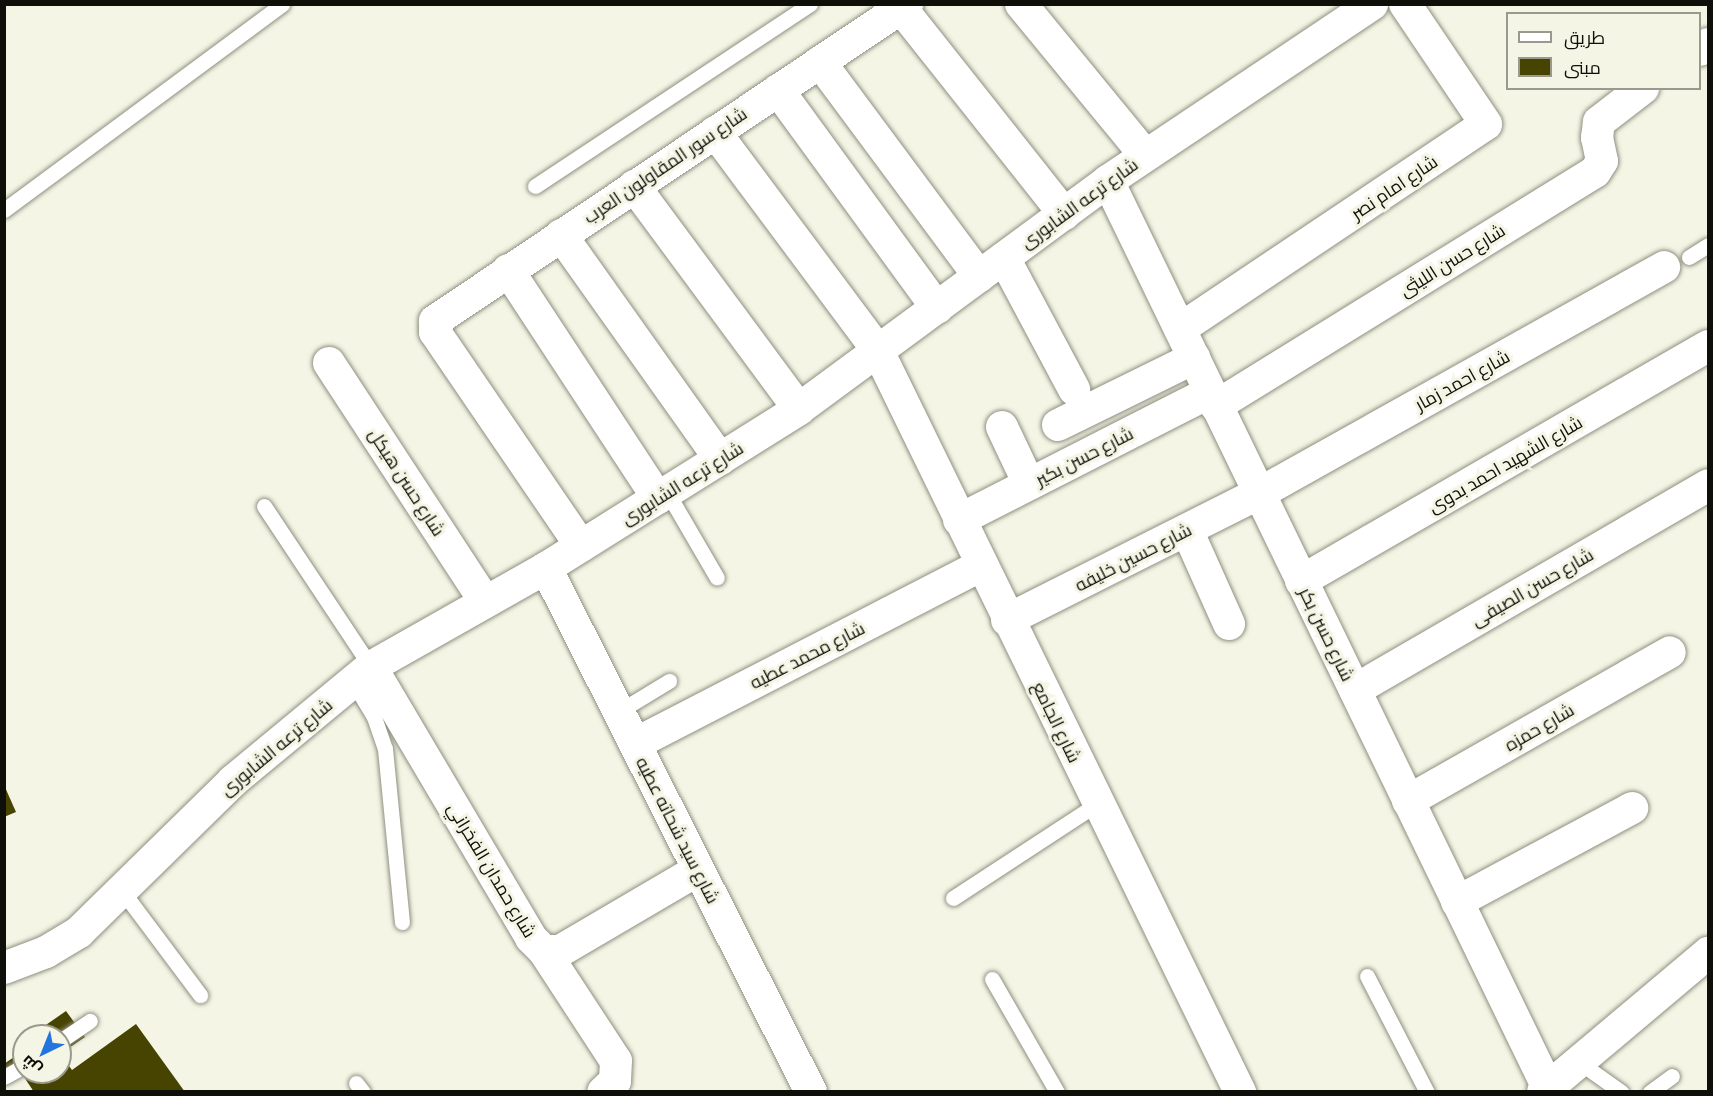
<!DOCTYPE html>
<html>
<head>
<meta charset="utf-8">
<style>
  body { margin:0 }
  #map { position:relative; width:1713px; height:1096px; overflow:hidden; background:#f5f5e5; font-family:Barlow,Cairo,sans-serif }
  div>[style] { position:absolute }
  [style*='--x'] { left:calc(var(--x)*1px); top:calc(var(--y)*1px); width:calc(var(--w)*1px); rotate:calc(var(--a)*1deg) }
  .building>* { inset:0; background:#474401 }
  .roads { filter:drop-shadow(0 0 2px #8f8f81) drop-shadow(0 0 2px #8f8f81) }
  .service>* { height:15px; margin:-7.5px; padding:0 7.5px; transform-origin:7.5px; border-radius:7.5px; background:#fff }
  .minor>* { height:32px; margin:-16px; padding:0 16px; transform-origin:16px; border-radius:16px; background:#fff }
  span { translate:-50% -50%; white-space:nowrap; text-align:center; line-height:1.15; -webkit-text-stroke:6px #f5f5e5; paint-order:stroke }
  .street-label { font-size:18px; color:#0f0f0a }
  .frame { position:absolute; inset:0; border:6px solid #0f0f0a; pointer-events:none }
  .legend { position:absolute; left:1506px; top:12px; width:195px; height:78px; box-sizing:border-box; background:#f5f5e5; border:2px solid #99998d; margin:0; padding:8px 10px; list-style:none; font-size:18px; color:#0f0f0a }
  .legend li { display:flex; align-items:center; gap:12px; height:30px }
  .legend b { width:30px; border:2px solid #99998d }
  .north { position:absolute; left:12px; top:1024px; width:60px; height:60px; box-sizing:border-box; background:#f5f5e5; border:2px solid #99998d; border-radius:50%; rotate:223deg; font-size:16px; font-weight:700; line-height:24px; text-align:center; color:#0f0f0a }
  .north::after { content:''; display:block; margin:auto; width:21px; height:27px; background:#2274df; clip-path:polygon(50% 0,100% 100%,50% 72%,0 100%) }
</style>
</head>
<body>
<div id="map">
  <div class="building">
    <i style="clip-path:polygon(4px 785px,16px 812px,4px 817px)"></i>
    <i style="clip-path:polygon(66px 1011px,85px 1037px,60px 1054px,72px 1070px,136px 1024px,185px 1092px,34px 1092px,22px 1074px,7px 1085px,4px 1064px,24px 1050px,24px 1072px,60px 1072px,60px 1036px,30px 1036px)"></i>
  </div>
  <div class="roads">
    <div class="service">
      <i style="--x:535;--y:186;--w:330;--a:-33.5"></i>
      <i style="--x:4;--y:210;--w:346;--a:-36.5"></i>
      <i style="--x:1689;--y:257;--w:22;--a:-32"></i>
      <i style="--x:667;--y:492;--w:99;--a:59.8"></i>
      <i style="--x:264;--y:506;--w:193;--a:56.4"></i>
      <i style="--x:353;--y:682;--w:41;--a:59"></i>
      <i style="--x:374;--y:717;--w:34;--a:71"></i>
      <i style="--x:385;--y:749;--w:174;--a:84.4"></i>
      <i style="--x:618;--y:712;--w:60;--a:-31.3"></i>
      <i style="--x:123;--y:892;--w:129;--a:53.2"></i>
      <i style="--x:953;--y:898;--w:173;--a:-33.2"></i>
      <i style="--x:1367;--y:976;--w:131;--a:62.7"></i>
      <i style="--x:992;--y:979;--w:130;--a:60.1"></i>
      <i style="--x:60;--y:1041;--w:36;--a:-34"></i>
      <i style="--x:1579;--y:1062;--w:52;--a:35.5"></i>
      <i style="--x:4;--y:1077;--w:23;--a:-29"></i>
      <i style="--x:356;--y:1083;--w:11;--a:52"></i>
      <i style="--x:1650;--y:1092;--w:27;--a:-36"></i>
    </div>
    <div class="minor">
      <i style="--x:1021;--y:4;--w:195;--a:50.6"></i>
      <i style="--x:901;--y:8;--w:263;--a:51.6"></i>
      <i style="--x:1700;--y:50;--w:10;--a:-37"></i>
      <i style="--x:820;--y:62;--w:267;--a:53.4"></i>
      <i style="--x:778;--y:90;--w:270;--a:53.9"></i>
      <i style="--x:715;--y:132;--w:273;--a:53.3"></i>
      <i style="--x:878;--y:351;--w:825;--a:63.96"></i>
      <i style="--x:1108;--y:181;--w:1013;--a:64.12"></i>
      <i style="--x:634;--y:186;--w:277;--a:53.5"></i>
      <i style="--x:561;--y:235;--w:275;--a:54.6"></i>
      <i style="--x:1004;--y:258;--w:149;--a:61.9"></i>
      <i style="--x:508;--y:270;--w:273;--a:56.7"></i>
      <i style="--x:1180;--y:329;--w:368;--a:-33.8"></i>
      <i style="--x:1486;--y:124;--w:145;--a:-124"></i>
      <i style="--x:329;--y:363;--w:285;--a:56.8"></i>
      <i style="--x:1216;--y:406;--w:445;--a:-31.7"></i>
      <i style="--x:1595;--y:172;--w:13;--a:-58"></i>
      <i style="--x:1602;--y:161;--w:24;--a:-102"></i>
      <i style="--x:1597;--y:138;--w:16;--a:-83"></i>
      <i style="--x:1599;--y:122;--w:56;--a:-37.7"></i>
      <i style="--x:1058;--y:425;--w:152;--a:-26.2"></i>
      <i style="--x:1002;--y:427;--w:63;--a:64.7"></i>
      <i style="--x:959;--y:520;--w:282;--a:-27"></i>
      <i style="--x:1187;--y:530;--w:103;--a:65.9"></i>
      <i style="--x:581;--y:546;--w:259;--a:-124.3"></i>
      <i style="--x:435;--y:332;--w:11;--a:-90"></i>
      <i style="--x:435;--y:321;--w:569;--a:-33.89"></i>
      <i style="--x:546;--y:568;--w:587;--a:63.17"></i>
      <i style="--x:1301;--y:581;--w:470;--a:-30"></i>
      <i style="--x:1007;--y:620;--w:283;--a:-26.7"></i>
      <i style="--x:1260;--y:493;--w:463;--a:-29.2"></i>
      <i style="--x:371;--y:667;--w:315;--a:59.4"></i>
      <i style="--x:531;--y:938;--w:18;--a:45"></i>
      <i style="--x:544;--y:951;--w:16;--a:0"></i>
      <i style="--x:560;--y:951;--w:160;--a:-30.4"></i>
      <i style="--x:1355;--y:690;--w:408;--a:-30.1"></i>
      <i style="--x:635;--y:744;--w:388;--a:-27.3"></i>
      <i style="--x:1408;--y:801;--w:301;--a:-29.6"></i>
      <i style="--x:1457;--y:902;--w:199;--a:-28.2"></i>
      <i style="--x:544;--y:951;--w:131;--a:56.8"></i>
      <i style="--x:616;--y:1061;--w:20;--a:93"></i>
      <i style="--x:615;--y:1081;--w:16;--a:137"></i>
      <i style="--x:4;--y:968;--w:45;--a:-20.9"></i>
      <i style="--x:46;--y:952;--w:39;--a:-31"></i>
      <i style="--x:79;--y:932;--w:216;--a:-44.4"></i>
      <i style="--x:233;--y:781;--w:179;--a:-39.6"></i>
      <i style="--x:371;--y:667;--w:201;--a:-29.5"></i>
      <i style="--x:546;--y:568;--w:299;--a:-32.1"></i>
      <i style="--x:799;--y:409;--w:384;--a:-36.4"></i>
      <i style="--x:1108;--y:181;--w:318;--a:-33.8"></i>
      <i style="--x:1543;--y:1092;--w:216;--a:-40.1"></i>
    </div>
  </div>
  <div class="street-label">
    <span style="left:665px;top:165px;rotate:-34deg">شارع سور المقاولون العرب</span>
    <span style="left:1394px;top:187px;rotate:-34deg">شارع امام نصر</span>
    <span style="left:1079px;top:203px;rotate:-36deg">شارع ترعه الشابورى</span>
    <span style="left:1452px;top:260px;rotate:-32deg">شارع حسن الليثى</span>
    <span style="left:1462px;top:380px;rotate:-29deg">شارع احمد زمار</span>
    <span style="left:1084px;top:456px;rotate:-27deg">شارع حسن بكير</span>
    <span style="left:1505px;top:464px;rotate:-30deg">شارع الشهيد احمد بدوى</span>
    <span style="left:407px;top:482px;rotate:57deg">شارع حسن هيكل</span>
    <span style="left:682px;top:483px;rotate:-32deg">شارع ترعه الشابورى</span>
    <span style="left:1133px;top:557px;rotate:-27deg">شارع حسين خليفه</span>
    <span style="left:1532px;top:587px;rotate:-30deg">شارع حسن الصيفى</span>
    <span style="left:1327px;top:634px;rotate:64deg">شارع حسن بكر</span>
    <span style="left:807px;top:655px;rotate:-27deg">شارع محمد عطيه</span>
    <span style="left:1057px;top:722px;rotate:64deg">شارع الجامع</span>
    <span style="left:1539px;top:727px;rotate:-30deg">شارع حمزه</span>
    <span style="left:276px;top:747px;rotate:-40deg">شارع ترعه الشابورى</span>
    <span style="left:678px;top:830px;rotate:63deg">شارع سيد شحاته عطيه</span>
    <span style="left:492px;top:870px;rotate:59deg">شارع حمدان الفخراني</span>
  </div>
  <div class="frame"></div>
  <ul class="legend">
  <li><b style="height:8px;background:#fff"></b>طريق</li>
  <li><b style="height:16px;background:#474401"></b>مبنى</li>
  </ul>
  <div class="north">ش</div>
</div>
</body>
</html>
